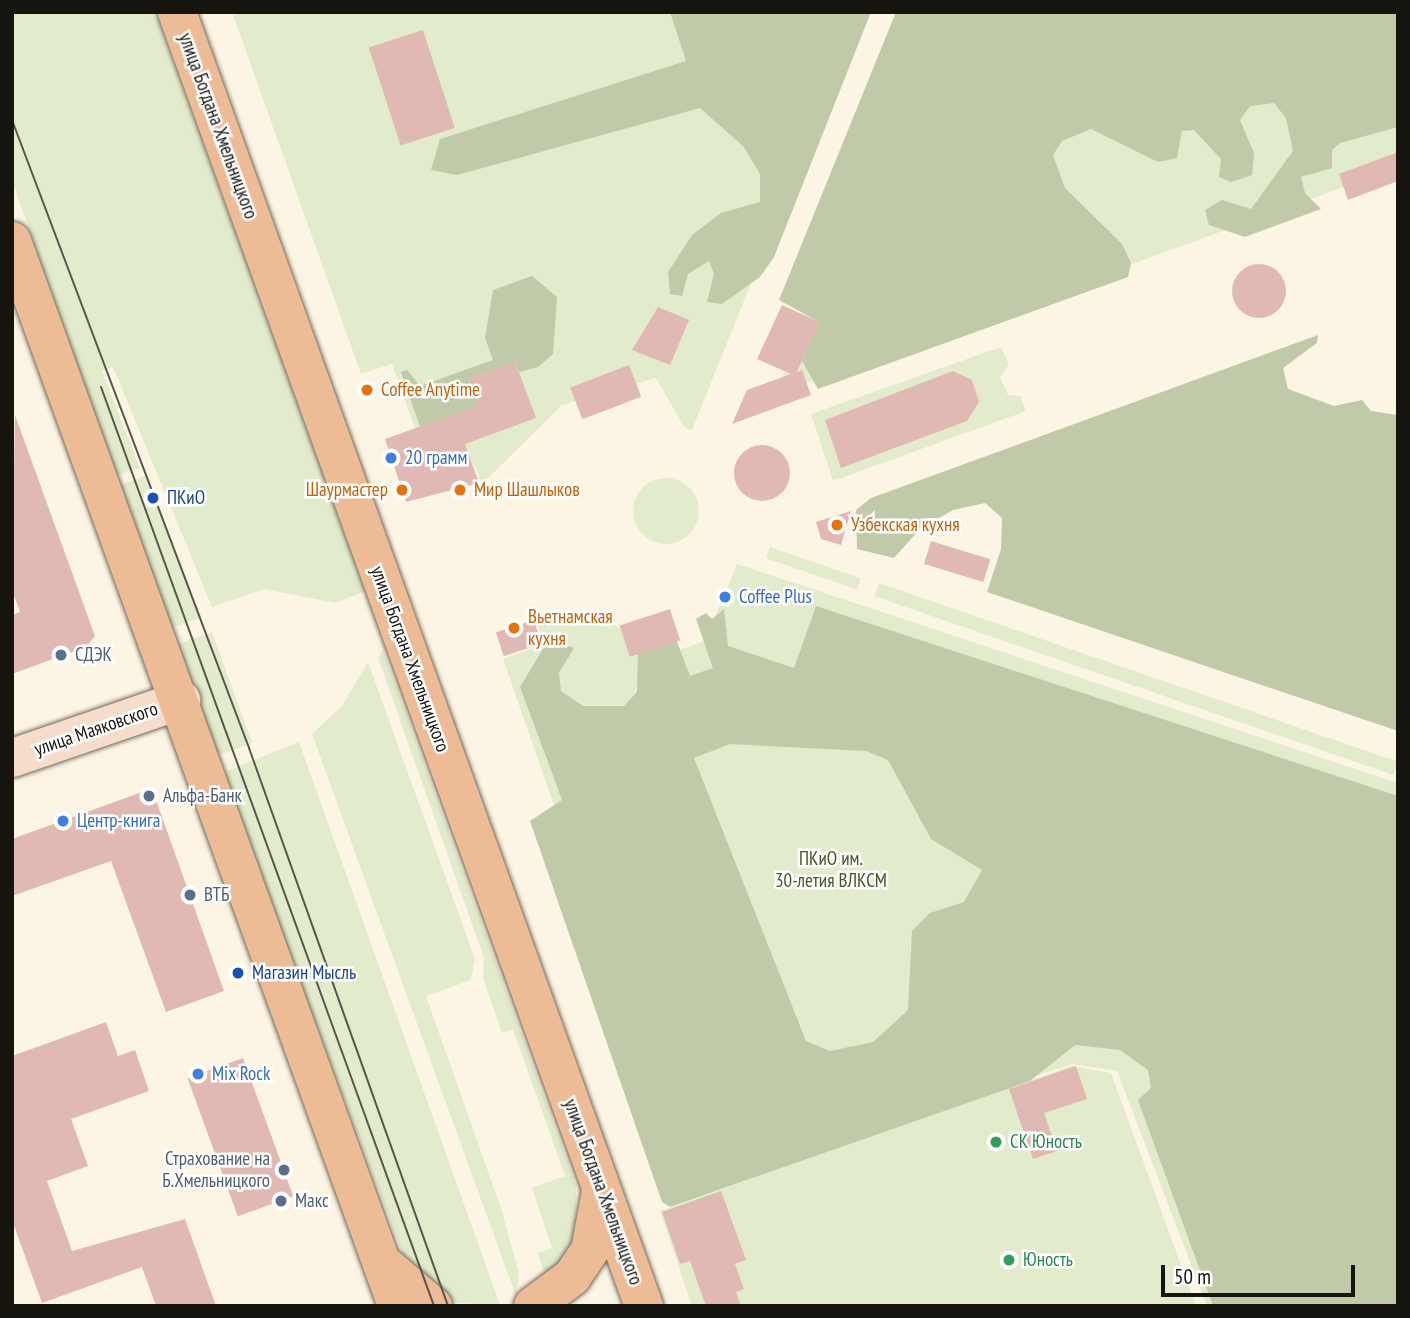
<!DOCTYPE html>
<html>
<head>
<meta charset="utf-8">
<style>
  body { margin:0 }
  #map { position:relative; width:1410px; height:1318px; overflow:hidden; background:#fdf5e4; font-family:"PT Sans Narrow",sans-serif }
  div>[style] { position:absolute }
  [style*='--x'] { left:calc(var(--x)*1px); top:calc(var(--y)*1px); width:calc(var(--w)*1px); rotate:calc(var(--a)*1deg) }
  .green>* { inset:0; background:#e2eccc; transform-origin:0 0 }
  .round { border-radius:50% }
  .forest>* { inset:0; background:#c0caa9 }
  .building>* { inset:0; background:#e0b9b4; transform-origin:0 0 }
  .roads { filter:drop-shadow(0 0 2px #706a5a) drop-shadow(0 0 2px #706a5a) }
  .secondary>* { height:38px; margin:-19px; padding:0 19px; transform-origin:19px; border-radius:19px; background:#f6ddcb }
  .primary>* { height:38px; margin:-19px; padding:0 19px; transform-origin:19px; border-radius:19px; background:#eebb97 }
  .tram>* { height:2px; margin:-1px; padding:0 1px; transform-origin:1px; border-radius:1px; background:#59554c }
  .dots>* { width:19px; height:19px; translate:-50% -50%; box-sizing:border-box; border:4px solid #fff; border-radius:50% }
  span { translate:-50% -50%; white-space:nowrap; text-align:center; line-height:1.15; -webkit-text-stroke:5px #fff; paint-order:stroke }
  .street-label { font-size:19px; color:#16140e }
  .food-label { font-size:19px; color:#c56008 }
  .left { translate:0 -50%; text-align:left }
  .right { translate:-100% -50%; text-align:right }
  .shop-label { font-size:19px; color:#366cbe }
  .transit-label { font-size:19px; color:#164399 }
  .service-label { font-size:19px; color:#4e5e75 }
  .park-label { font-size:19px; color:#495522 }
  .leisure-label { font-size:19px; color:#27864d }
  .frame { position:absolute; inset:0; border:14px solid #16140e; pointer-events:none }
  .scale { position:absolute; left:1161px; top:1265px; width:194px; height:32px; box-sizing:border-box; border:4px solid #16140e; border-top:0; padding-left:9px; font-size:21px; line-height:24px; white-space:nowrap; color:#16140e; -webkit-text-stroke:5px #fff; paint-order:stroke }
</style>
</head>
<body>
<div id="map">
  <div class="green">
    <i style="clip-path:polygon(12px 12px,155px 12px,365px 591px,336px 603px,264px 589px,212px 607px,113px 367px,102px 371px,140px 468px,117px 475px,12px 181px)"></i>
    <i style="clip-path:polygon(232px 12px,860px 12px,692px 430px,684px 427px,656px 378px,562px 405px,482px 484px,471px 459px,431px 473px,392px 364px,361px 374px)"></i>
    <i style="clip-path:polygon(921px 12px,1398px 12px,1398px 167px,776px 394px)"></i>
    <i style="clip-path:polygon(1001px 347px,1009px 365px,1000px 377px,1008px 395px,1020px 396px,1026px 411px,833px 481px,811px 414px)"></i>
    <i style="left:147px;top:475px;width:152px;height:34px;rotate:69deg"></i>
    <i class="round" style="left:633px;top:478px;width:66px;height:66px"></i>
    <i style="left:770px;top:547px;width:96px;height:12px;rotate:19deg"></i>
    <i style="clip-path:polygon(737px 564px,1398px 783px,1398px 1306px,1207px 1306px,1117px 1071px,1072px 1064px,671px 1197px,557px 814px,503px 659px,544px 644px,535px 618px,603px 616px,658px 657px,705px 641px)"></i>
    <i style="left:879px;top:583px;width:549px;height:14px;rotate:19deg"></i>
    <i style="left:212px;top:632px;width:118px;height:38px;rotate:70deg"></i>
    <i style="clip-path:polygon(383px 650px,576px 1185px,575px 1245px,546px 1280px,538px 1253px,552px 1248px,532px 1188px,565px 1176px,513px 1030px,502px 1033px,483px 978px,484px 958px,378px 658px)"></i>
    <i style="clip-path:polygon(368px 662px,475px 959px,471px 980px,426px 996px,502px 1211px,519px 1274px,516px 1296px,312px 734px,342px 706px)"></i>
    <i style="clip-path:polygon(299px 742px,500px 1305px,457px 1303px,412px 1278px,222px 773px)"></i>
    <i style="clip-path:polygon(1071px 1066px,1111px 1073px,1196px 1306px,692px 1306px,660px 1211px)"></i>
  </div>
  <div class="forest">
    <i style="clip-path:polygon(670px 12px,871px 12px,774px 257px,760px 277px,722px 304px,707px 302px,714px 274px,709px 261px,688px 274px,682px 296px,670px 294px,668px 272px,692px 235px,721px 213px,760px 202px,760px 174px,744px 147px,700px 108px,457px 175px,431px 170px,440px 139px,686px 61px)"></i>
    <i style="clip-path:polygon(896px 12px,1398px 12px,1398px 127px,1340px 143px,1332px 150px,1332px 168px,1301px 177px,1305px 193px,1321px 209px,1245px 237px,1209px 225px,1205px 210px,1222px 200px,1251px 209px,1293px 151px,1286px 118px,1274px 103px,1250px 106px,1240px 120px,1254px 153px,1252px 175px,1231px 182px,1219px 177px,1221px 159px,1194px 130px,1182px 131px,1177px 158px,1158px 162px,1091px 129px,1062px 141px,1053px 155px,1065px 188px,1122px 244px,1131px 263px,1128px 277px,818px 389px,802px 361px,819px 322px,779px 300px)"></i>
    <i style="clip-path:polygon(532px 276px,557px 297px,553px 354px,538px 367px,519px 372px,515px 362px,469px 379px,489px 435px,459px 446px,448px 417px,420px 427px,401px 372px,407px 370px,420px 386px,493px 360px,485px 338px,493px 290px)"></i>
    <i style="clip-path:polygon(1318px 335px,1317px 343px,1283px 368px,1288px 389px,1334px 406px,1362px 400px,1371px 411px,1398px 415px,1398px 731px,987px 592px,1001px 549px,1002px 518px,985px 503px,953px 510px,919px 530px,894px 558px,857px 549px,856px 510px,871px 498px)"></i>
    <i style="clip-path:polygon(evenodd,816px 606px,1398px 796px,1398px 1306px,1213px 1306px,1138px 1100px,1151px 1088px,1148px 1070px,1120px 1050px,1075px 1045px,1030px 1081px,670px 1207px,662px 1202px,530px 821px,562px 800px,520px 687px,549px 639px,574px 648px,559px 673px,561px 691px,583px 706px,624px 706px,637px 692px,638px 652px,676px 639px,690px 676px,713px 668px,696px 619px,706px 613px,712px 619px,724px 609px,728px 646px,794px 668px,816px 606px,730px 744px,866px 751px,888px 760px,931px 839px,982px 870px,964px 902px,930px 913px,912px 931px,908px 1010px,873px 1042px,830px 1051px,806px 1041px,694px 758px,730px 744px)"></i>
  </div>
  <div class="building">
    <i style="left:423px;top:30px;width:103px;height:57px;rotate:72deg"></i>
    <i style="clip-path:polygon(1398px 152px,1398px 181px,1348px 200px,1339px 174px)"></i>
    <i class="round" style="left:1232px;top:264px;width:54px;height:54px"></i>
    <i style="clip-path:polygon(782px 305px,819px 322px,797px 372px,802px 370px,811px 395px,732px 424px,747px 390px,791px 374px,757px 359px)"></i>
    <i style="clip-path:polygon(658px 307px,689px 320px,670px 365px,632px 350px)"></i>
    <i style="clip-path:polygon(515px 362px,536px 418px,465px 444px,479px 483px,406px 502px,385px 439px,478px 406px,469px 379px)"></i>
    <i style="left:629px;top:365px;width:34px;height:63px;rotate:69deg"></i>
    <i style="clip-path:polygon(953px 371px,972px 380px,979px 402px,967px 421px,841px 468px,825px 420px)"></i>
    <i style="clip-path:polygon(15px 415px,95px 636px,86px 647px,12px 674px,12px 615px,20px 612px,12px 590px)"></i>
    <i class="round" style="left:734px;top:445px;width:56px;height:56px"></i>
    <i style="clip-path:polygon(851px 511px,841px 545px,821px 539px,816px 522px)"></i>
    <i style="left:931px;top:541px;width:62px;height:24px;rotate:17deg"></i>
    <i style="left:670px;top:609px;width:33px;height:53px;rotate:72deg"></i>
    <i style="left:534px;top:620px;width:25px;height:40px;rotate:72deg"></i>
    <i style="clip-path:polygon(142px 792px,156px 800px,224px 991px,166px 1012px,111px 861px,12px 896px,12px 839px)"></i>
    <i style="clip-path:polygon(106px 1022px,118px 1056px,135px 1050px,149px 1091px,71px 1119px,88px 1166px,47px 1181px,72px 1251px,185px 1219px,216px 1306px,156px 1306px,142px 1267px,42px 1303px,12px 1220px,12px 1056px)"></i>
    <i style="left:243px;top:1058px;width:147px;height:59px;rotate:70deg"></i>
    <i style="clip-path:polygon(1076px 1066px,1087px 1099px,1044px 1113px,1057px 1151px,1033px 1159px,1009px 1089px)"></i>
    <i style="clip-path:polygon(721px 1191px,746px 1260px,735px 1264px,744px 1289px,736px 1292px,741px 1306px,706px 1306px,690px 1261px,680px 1264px,662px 1212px)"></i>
  </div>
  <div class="roads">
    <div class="secondary">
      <i style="--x:12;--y:758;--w:179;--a:-18.9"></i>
    </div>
    <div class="primary">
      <i style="--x:177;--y:12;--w:1376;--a:70.16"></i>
      <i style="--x:12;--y:241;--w:1132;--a:70.12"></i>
      <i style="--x:386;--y:1266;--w:62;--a:40.4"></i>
      <i style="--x:533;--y:1306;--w:49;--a:-36.6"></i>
      <i style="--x:572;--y:1277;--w:32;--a:-56"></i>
      <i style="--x:590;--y:1250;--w:60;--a:-79.4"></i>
    </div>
  </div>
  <div class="tram">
    <i style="--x:12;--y:120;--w:671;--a:69.32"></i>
    <i style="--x:249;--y:748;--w:592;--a:70.37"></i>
    <i style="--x:101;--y:387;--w:977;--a:70.08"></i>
  </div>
  <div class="dots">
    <i style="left:367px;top:390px;background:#e8710a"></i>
    <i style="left:391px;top:458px;background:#3f7fe0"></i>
    <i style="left:402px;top:490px;background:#e8710a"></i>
    <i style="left:460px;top:490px;background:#e8710a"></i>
    <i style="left:153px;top:498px;background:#1a4fb4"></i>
    <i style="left:837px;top:525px;background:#e8710a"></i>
    <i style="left:725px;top:597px;background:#3f7fe0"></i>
    <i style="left:514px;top:628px;background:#e8710a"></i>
    <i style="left:61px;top:655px;background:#5c6f8a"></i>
    <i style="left:149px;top:796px;background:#5c6f8a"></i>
    <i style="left:63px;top:821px;background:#3f7fe0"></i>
    <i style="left:190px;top:895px;background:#5c6f8a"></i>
    <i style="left:238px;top:973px;background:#1a4fb4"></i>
    <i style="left:198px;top:1074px;background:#3f7fe0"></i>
    <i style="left:996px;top:1142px;background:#2e9e5b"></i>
    <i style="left:284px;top:1170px;background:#5c6f8a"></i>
    <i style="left:281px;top:1201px;background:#5c6f8a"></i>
    <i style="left:1009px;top:1260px;background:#2e9e5b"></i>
  </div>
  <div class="street-label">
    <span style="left:218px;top:126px;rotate:70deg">улица Богдана Хмельницкого</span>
    <span style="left:410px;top:659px;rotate:70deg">улица Богдана Хмельницкого</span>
    <span style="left:96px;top:729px;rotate:-19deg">улица Маяковского</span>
    <span style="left:603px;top:1192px;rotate:70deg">улица Богдана Хмельницкого</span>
  </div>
  <div class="food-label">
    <span class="left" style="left:381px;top:390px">Coffee Anytime</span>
    <span class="right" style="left:388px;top:490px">Шаурмастер</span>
    <span class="left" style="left:474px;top:490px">Мир Шашлыков</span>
    <span class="left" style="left:851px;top:525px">Узбекская кухня</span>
    <span class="left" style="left:528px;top:628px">Вьетнамская<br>кухня</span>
  </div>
  <div class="shop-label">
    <span class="left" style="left:405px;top:458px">20 грамм</span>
    <span class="left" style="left:739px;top:597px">Coffee Plus</span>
    <span class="left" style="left:77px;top:821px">Центр-книга</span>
    <span class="left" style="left:212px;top:1074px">Mix Rock</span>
  </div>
  <div class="transit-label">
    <span class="left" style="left:167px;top:498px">ПКиО</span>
    <span class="left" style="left:252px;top:973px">Магазин Мысль</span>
  </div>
  <div class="service-label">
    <span class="left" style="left:75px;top:655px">СДЭК</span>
    <span class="left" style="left:163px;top:796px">Альфа-Банк</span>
    <span class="left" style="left:204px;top:895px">ВТБ</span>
    <span class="right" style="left:270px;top:1170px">Страхование на<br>Б.Хмельницкого</span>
    <span class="left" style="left:295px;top:1201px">Макс</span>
  </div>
  <div class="park-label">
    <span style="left:831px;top:870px">ПКиО им.<br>30-летия ВЛКСМ</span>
  </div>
  <div class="leisure-label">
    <span class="left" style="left:1010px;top:1142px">СК Юность</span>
    <span class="left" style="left:1023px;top:1260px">Юность</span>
  </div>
  <div class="frame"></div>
  <div class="scale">50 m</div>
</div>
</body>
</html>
